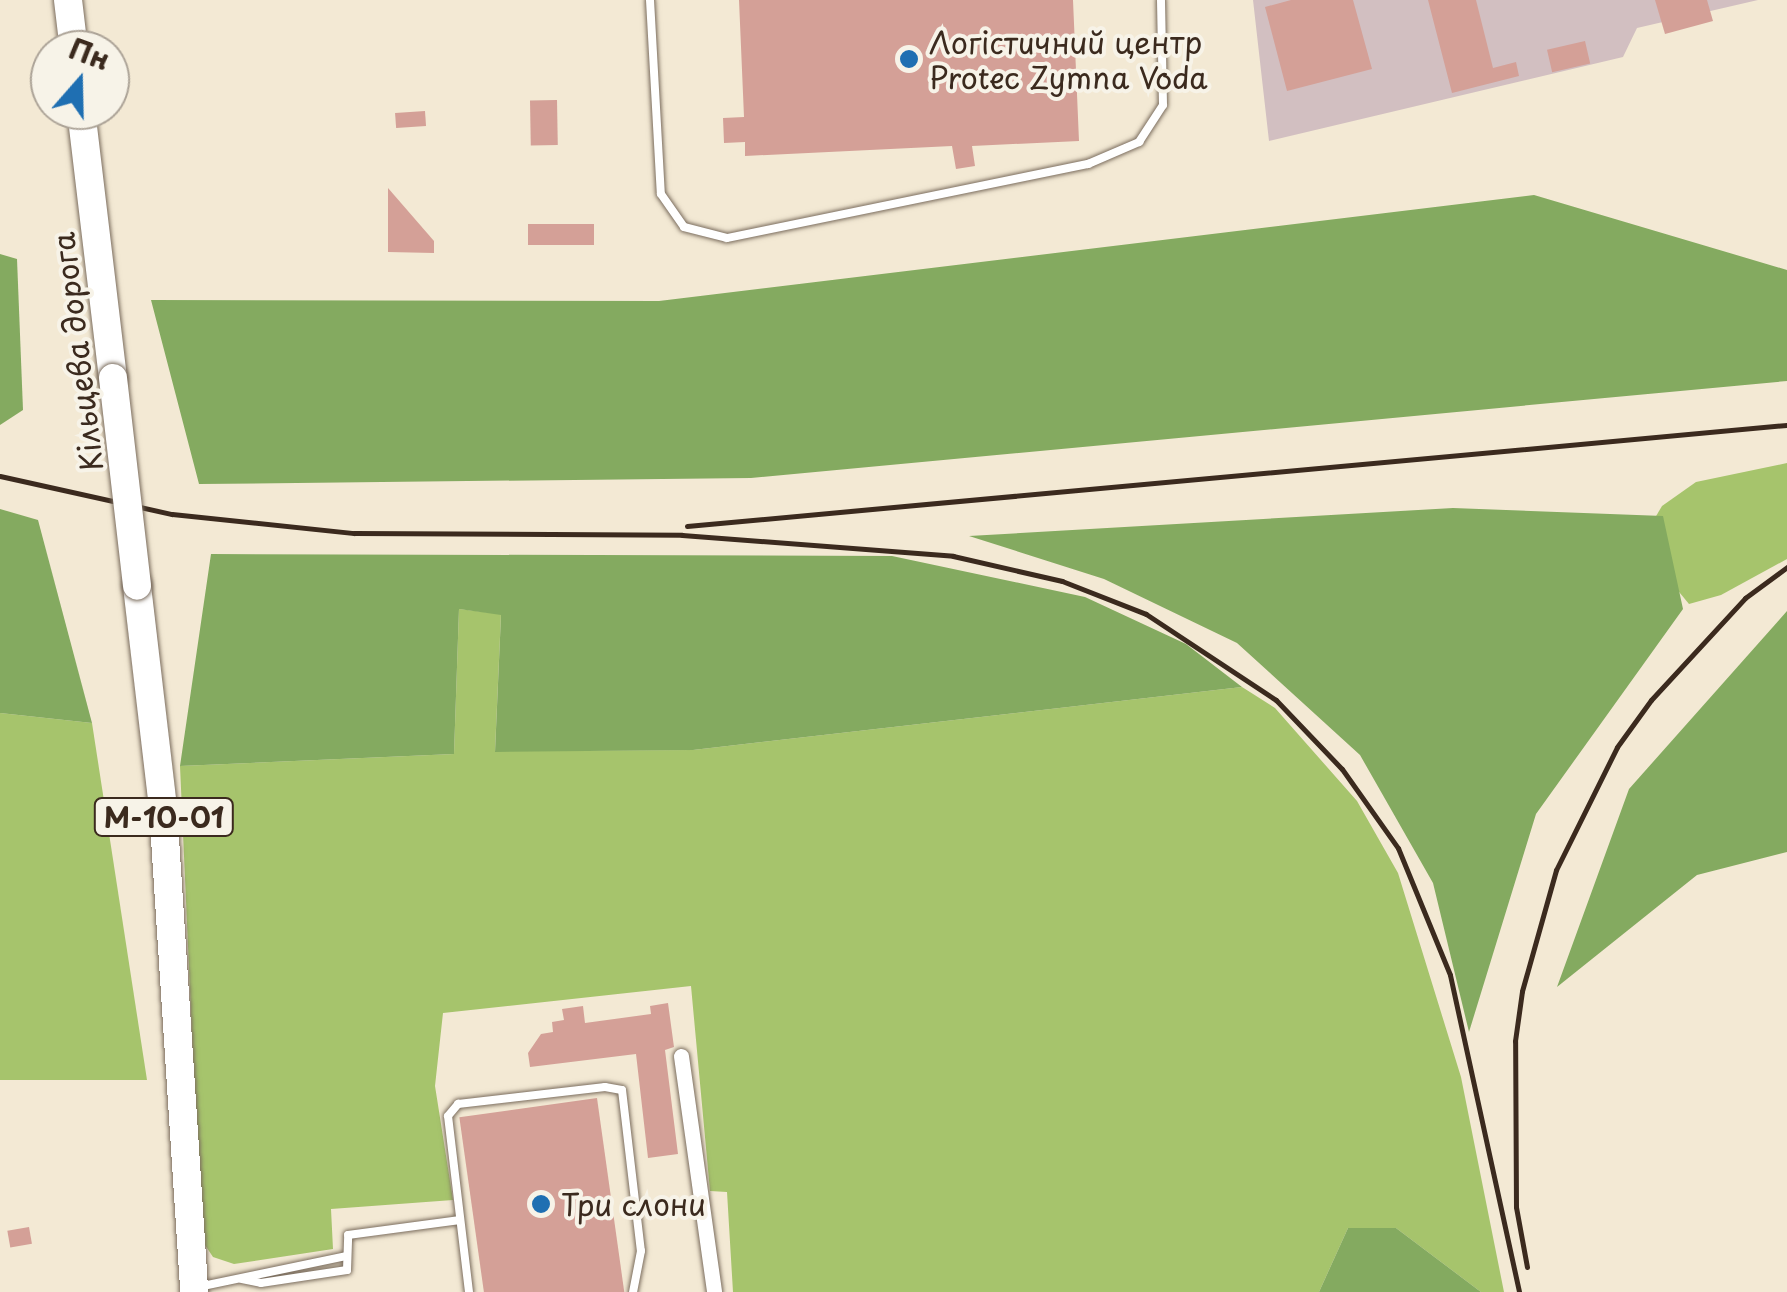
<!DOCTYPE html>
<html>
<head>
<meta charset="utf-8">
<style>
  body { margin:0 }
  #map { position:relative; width:1787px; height:1292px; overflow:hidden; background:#f3e9d4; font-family:"Playpen Sans",sans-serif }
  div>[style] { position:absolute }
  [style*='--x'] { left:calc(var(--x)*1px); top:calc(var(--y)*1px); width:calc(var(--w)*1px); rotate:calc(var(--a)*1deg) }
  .industrial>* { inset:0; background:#d2bfc1 }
  .green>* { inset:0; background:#a6c46c }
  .forest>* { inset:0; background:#84aa60 }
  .building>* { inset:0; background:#d4a097; transform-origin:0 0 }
  .roads { filter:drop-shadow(0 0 2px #7b6d5e) drop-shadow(0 0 2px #7b6d5e) }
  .lane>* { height:8px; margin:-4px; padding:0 4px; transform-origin:4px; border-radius:4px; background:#fff }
  .street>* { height:15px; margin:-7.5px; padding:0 7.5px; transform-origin:7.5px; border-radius:7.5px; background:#fff }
  .highway>* { height:28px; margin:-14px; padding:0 14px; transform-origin:14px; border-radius:14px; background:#fff }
  .rail>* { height:5px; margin:-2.5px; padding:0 2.5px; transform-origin:2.5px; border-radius:2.5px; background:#3b2a1e }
  .bridges { filter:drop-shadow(0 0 2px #7b6d5e) drop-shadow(0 0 2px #7b6d5e) }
  .highway-bridge>* { height:28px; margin:-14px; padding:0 14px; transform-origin:14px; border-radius:14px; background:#fff }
  .dots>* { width:28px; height:28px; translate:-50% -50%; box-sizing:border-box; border:5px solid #f7f3e8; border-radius:50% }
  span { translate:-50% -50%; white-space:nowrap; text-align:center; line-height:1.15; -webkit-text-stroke:8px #f7f3e8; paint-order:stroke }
  .shield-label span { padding:2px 8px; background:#f7f3e8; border:2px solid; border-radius:8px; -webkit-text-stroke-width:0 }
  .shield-label { font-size:28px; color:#3b2a1e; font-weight:700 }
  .poi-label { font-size:30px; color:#3b2a1e }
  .left { translate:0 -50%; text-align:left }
  .street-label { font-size:30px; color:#3b2a1e }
  .north { position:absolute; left:30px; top:30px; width:100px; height:100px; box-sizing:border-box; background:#f7f3e8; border:2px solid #aca397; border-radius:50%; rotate:20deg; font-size:28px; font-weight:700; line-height:40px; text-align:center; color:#3b2a1e }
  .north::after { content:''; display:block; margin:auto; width:35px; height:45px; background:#1f6fb2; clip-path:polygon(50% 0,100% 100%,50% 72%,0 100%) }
</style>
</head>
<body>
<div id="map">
  <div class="industrial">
    <i style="clip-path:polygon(1253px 0,1758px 0,1637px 28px,1623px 57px,1269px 141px)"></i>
  </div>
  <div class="green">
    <i style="clip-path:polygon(1787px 463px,1787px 559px,1721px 595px,1689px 604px,1675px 587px,1652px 523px,1662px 506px,1696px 482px)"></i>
    <i style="clip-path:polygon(459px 609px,501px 614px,495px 751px,693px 750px,1242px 687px,1275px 708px,1357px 801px,1398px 873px,1461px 1077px,1504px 1292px,1481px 1292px,1396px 1228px,1348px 1228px,1319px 1292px,733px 1292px,727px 1192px,710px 1191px,691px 986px,443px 1013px,435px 1086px,453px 1200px,331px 1209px,333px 1249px,234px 1264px,213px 1257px,201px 1239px,180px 766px,454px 754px)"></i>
    <i style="clip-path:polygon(0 713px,92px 723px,147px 1080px,0 1080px)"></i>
  </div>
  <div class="forest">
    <i style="clip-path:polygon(1534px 195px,1787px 270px,1787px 381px,751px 478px,199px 484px,151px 300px,659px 301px)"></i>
    <i style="clip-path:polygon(0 254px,17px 259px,23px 410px,0 425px)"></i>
    <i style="clip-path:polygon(1453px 508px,1663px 516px,1683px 609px,1536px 814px,1469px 1032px,1433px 883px,1360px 755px,1237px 643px,1104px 579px,969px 536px)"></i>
    <i style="clip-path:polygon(0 509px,38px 520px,92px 723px,0 713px)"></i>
    <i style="clip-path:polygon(211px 554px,892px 556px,1085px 597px,1186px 644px,1242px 687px,693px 750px,495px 752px,501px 615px,459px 609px,454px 754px,180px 766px)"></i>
    <i style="clip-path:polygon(1787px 611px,1787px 852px,1697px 875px,1557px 987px,1629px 789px)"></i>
    <i style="clip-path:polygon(1348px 1228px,1396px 1228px,1481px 1292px,1319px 1292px)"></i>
  </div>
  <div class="building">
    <i style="clip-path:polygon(739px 0,1073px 0,1079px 141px,972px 146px,975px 166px,956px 169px,952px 146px,745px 156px,745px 142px,724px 143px,723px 118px,744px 117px)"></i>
    <i style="clip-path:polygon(1291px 0,1353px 0,1372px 69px,1287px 91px,1265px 7px)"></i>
    <i style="clip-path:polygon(1428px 0,1476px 0,1493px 68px,1516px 62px,1519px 76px,1452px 93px)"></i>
    <i style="clip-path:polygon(1655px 0,1707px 0,1713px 21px,1665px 34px)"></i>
    <i style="left:1585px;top:41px;width:23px;height:39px;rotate:77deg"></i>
    <i style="left:557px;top:100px;width:45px;height:27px;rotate:89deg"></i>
    <i style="left:425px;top:111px;width:15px;height:30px;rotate:86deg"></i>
    <i style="clip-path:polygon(388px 188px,434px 241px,434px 253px,388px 252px)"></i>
    <i style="left:594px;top:224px;width:21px;height:66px;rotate:90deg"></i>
    <i style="clip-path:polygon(668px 1003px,674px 1047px,665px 1050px,678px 1154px,648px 1158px,636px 1054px,530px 1067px,528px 1053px,541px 1034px,553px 1032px,552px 1022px,564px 1020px,562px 1009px,583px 1006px,585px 1023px,651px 1014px,650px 1006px)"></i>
    <i style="left:597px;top:1098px;width:196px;height:139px;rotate:82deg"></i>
    <i style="left:29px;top:1227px;width:17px;height:22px;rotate:80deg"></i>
  </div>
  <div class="roads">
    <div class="lane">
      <i style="--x:650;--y:0;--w:194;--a:86.8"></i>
      <i style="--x:661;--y:194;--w:40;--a:55.1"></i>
      <i style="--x:684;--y:227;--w:44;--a:14.3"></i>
      <i style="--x:727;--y:238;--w:369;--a:-11.6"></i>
      <i style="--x:1088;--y:164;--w:56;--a:-23.3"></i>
      <i style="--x:1139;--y:142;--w:44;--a:-57"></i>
      <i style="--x:1163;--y:105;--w:105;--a:-91.1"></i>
      <i style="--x:242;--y:1279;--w:19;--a:12"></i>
      <i style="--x:261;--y:1283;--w:87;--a:-8.6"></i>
      <i style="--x:347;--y:1270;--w:35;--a:-88"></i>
      <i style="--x:348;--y:1235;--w:113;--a:-7.6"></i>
      <i style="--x:198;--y:1287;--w:151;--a:-11.8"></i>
      <i style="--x:469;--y:1292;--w:177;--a:-96.8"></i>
      <i style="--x:448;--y:1116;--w:16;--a:-50"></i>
      <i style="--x:458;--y:1104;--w:148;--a:-6.6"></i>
      <i style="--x:605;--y:1087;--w:17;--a:10"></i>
      <i style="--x:622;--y:1090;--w:162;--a:83.3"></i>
      <i style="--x:641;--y:1251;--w:42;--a:101"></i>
    </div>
    <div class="street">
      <i style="--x:681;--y:1056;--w:238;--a:82"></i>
    </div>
    <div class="highway">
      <i style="--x:68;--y:0;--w:50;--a:83.2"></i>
      <i style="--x:81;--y:110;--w:270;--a:83.2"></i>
      <i style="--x:137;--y:586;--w:224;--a:83.3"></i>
      <i style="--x:163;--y:808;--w:485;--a:86.3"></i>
    </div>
  </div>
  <div class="rail">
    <i style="--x:0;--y:476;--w:176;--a:12.5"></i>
    <i style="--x:172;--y:514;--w:183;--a:6"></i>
    <i style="--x:354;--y:533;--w:328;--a:0.3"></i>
    <i style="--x:682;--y:535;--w:272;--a:4.4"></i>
    <i style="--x:953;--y:556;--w:112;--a:12.9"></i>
    <i style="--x:1062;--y:581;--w:90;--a:21.4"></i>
    <i style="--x:1146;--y:614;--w:156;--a:33.5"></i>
    <i style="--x:1276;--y:700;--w:95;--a:46.3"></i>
    <i style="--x:1342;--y:769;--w:97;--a:54.7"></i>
    <i style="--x:1398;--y:848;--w:137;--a:67.7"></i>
    <i style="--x:1450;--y:975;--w:324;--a:77.7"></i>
    <i style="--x:687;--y:526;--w:1105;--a:-5.25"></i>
    <i style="--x:1527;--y:1267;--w:61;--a:-100.4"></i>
    <i style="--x:1516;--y:1207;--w:166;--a:-90.3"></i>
    <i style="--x:1515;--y:1041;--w:50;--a:-82"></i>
    <i style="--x:1522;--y:991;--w:126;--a:-74.3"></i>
    <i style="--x:1556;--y:870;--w:137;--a:-63.6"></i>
    <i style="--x:1617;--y:747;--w:58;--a:-54.1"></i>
    <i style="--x:1651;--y:700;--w:139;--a:-47.3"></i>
    <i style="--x:1745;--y:598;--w:52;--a:-36.4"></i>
  </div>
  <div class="bridges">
    <div class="highway-bridge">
      <i style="--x:113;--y:378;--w:209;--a:83.4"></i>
    </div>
  </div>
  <div class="dots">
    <i style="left:909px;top:59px;background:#1f6fb2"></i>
    <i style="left:541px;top:1204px;background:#1f6fb2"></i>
  </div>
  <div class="shield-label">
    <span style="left:164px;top:817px">М-10-01</span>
  </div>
  <div class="poi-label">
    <span class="left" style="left:929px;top:59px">Логістичний центр<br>Protec Zymna Voda</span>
    <span class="left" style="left:561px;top:1204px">Три слони</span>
  </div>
  <div class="street-label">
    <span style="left:77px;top:352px;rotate:-97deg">Кільцева дорога</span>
  </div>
  <div class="north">Пн</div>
</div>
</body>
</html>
